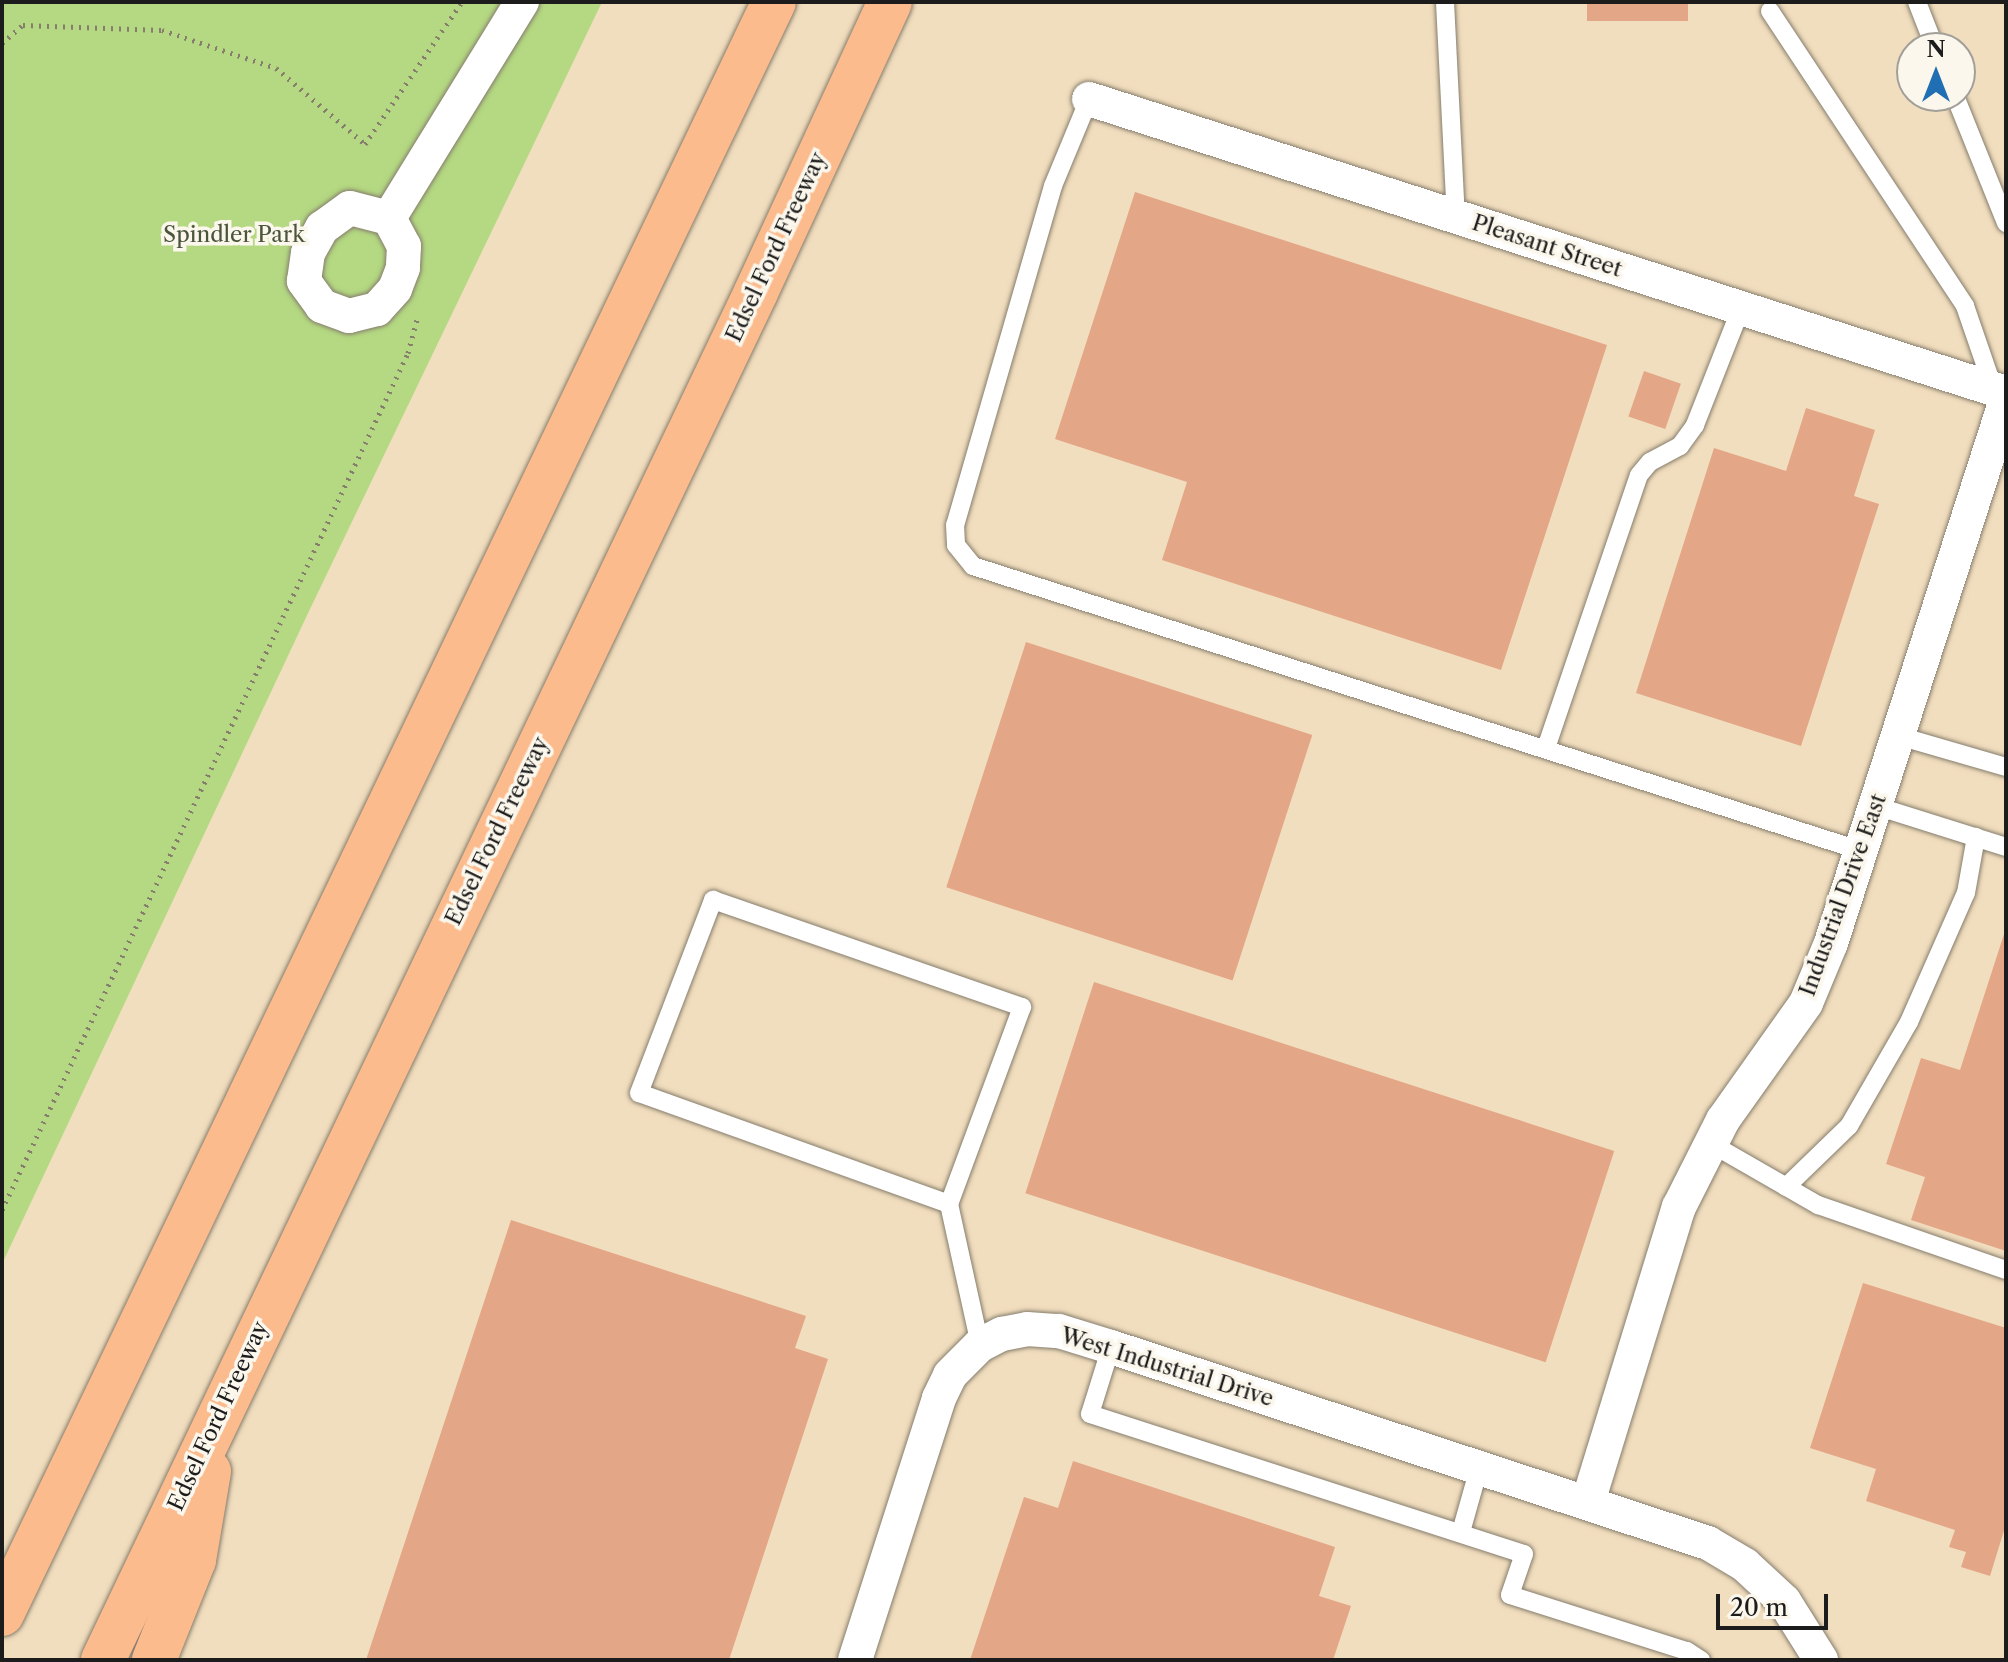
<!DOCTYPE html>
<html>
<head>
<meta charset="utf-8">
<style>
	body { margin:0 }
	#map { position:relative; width:2008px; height:1662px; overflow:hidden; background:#f1debe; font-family:"Libre Caslon Text",serif }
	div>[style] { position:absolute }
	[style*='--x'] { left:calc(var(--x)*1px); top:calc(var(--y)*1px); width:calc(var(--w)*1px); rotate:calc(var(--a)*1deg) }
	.green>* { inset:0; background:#b4d982 }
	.building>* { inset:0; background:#e3a686; transform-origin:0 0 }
	.path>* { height:5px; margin-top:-2.5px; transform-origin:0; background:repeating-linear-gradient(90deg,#867d6d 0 2px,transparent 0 8px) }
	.roads { filter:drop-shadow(0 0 2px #867d6d) drop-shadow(0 0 2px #867d6d) }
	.service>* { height:18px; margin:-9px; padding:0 9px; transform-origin:9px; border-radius:9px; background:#fff }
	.minor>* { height:34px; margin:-17px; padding:0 17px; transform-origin:17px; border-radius:17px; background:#fff }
	.motorway>* { height:44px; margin:-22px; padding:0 22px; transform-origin:22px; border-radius:22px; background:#fbbb8d }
	span { translate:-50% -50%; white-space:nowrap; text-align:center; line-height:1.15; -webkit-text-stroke:7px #fbf7ec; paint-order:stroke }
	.park-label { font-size:22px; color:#4a553b }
	.street-label { font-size:22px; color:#1c1c1c }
	.frame { position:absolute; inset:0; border:4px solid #1c1c1c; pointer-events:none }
	.north { position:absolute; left:1896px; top:32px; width:80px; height:80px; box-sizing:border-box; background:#fbf7ec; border:2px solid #a29f99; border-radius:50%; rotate:0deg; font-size:22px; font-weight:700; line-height:32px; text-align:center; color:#1c1c1c }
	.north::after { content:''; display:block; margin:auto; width:28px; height:36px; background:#1f6fb2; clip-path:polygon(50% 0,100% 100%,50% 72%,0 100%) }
	.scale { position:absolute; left:1716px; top:1594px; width:112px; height:36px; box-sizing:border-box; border:4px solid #1c1c1c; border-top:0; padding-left:10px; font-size:24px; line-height:28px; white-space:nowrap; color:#1c1c1c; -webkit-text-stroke:6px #fbf7ec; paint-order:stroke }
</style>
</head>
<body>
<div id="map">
	<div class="green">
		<div style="clip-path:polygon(2px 2px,602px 2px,310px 609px,2px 1264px)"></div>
	</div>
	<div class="building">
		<div style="left:1587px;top:2px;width:101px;height:19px"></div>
		<div style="clip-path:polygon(1135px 192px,1607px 345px,1501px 670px,1162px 560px,1187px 482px,1055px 439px)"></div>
		<div style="left:1644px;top:371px;width:39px;height:48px;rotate:19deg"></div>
		<div style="clip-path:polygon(1806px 408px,1875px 430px,1854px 496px,1879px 504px,1801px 746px,1636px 693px,1714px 448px,1786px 471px)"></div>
		<div style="left:1026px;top:642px;width:301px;height:258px;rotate:18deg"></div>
		<div style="clip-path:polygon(2005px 931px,2006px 931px,2006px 1251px,1911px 1220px,1925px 1177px,1886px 1164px,1921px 1058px,1960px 1070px)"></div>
		<div style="left:1094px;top:982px;width:547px;height:222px;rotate:18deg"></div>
		<div style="clip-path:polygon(511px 1220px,806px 1316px,795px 1348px,828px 1359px,729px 1660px,366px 1660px)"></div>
		<div style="clip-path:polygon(1863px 1283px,2006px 1328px,2006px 1524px,1990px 1576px,1961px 1567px,1966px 1552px,1949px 1547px,1955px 1530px,1866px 1501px,1876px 1469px,1810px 1448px)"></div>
		<div style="clip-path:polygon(1073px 1461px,1335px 1547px,1319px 1596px,1351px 1606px,1333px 1660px,970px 1660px,1024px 1497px,1058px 1508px)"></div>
	</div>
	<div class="path">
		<div style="--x:2;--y:43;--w:28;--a:-41"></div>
		<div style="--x:23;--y:25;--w:139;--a:2.1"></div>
		<div style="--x:162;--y:30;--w:120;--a:18.4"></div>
		<div style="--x:276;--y:68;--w:117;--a:40.5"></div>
		<div style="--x:365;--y:144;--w:172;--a:-55.7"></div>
		<div style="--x:2;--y:1210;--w:948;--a:-64.65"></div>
		<div style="--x:408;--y:353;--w:35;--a:-75"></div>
	</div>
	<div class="roads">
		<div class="service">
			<div style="--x:1445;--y:2;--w:215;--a:87.1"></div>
			<div style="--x:1917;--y:2;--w:49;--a:68.6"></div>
			<div style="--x:1770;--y:11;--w:354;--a:56.5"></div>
			<div style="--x:1965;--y:306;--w:89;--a:71"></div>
			<div style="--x:1955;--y:96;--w:137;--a:68.1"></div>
			<div style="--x:1089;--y:99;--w:94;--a:112.5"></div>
			<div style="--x:1053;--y:186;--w:353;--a:106.1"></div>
			<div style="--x:955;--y:525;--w:20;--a:87"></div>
			<div style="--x:956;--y:545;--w:27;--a:51"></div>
			<div style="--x:973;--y:566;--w:934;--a:17.78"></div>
			<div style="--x:1899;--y:736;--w:111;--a:16.2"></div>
			<div style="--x:1546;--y:748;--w:288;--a:-71.2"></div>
			<div style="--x:1639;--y:475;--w:17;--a:-50"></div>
			<div style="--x:1650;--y:462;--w:34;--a:-28"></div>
			<div style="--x:1680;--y:446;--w:26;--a:-54"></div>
			<div style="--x:1695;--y:425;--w:126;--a:-68.5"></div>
			<div style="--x:1876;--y:806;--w:136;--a:17.5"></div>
			<div style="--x:1710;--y:1143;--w:125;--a:29.9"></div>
			<div style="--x:1818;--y:1205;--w:199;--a:19.1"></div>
			<div style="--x:1786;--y:1187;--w:88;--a:-44.1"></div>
			<div style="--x:1849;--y:1126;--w:120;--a:-60"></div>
			<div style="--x:1909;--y:1022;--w:141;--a:-66.2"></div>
			<div style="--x:1966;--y:893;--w:57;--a:-79.9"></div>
			<div style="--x:949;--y:1204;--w:329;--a:-160.3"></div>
			<div style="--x:639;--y:1093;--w:207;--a:-69"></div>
			<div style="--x:713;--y:900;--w:327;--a:19.1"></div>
			<div style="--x:1022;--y:1007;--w:210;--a:110.3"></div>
			<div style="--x:949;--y:1204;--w:144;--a:77.6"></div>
			<div style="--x:1111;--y:1347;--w:70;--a:107.4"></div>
			<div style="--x:1090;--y:1414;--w:456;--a:17.9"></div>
			<div style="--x:1524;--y:1554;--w:43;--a:108.9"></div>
			<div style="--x:1510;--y:1595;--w:186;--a:17.6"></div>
			<div style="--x:1687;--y:1651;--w:17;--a:33"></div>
			<div style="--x:1461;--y:1532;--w:66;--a:-74.3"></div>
		</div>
		<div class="minor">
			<div style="--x:1089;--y:99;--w:963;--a:17.78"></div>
			<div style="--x:350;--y:208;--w:40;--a:14.4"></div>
			<div style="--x:389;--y:218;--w:32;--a:62"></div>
			<div style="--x:404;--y:246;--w:22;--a:93"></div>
			<div style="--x:403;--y:268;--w:22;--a:111"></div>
			<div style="--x:395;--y:289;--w:27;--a:132"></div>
			<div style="--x:377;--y:309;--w:29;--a:166"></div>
			<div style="--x:349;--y:316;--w:29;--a:-160"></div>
			<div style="--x:322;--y:306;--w:31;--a:-126"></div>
			<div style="--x:304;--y:281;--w:28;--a:-82"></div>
			<div style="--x:308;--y:253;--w:29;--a:-61"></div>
			<div style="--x:322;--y:228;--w:34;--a:-36"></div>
			<div style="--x:389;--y:218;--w:254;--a:-58.4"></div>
			<div style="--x:1588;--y:1502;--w:309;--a:-72.9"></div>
			<div style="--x:1679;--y:1207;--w:97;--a:-63.2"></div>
			<div style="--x:1723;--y:1120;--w:143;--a:-54.6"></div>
			<div style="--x:1806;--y:1003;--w:65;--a:-67.4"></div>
			<div style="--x:1831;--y:943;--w:571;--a:-72.14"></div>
			<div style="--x:855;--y:1660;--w:275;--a:-72.2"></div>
			<div style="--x:939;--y:1398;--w:25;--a:-64"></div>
			<div style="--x:950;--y:1375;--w:42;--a:-45"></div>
			<div style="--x:980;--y:1345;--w:25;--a:-27"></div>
			<div style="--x:1002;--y:1334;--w:25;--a:-11"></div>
			<div style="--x:1027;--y:1329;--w:32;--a:4"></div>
			<div style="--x:1059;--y:1331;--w:54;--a:17.1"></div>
			<div style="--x:1111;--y:1347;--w:628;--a:18.18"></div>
			<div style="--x:1708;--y:1543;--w:43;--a:30.7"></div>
			<div style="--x:1745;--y:1565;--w:53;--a:42.7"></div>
			<div style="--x:1784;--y:1601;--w:70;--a:57.9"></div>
		</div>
		<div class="motorway">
			<div style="--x:2;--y:1614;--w:1787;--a:-64.41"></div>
			<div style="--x:103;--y:1660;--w:1516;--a:-64.48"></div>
			<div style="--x:756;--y:292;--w:319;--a:-65.2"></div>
			<div style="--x:154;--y:1660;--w:108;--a:-68.2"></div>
			<div style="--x:194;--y:1560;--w:90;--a:-80.4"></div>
		</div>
	</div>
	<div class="park-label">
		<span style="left:234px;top:235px">Spindler Park</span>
	</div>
	<div class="street-label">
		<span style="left:1547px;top:246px;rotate:18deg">Pleasant Street</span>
		<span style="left:776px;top:247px;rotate:-65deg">Edsel Ford Freeway</span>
		<span style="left:497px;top:831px;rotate:-64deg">Edsel Ford Freeway</span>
		<span style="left:1843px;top:895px;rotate:-70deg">Industrial Drive East</span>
		<span style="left:1167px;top:1367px;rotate:17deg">West Industrial Drive</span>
		<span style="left:218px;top:1416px;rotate:-65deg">Edsel Ford Freeway</span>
	</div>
	<div class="frame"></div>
	<div class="north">N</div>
	<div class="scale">20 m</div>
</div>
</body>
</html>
